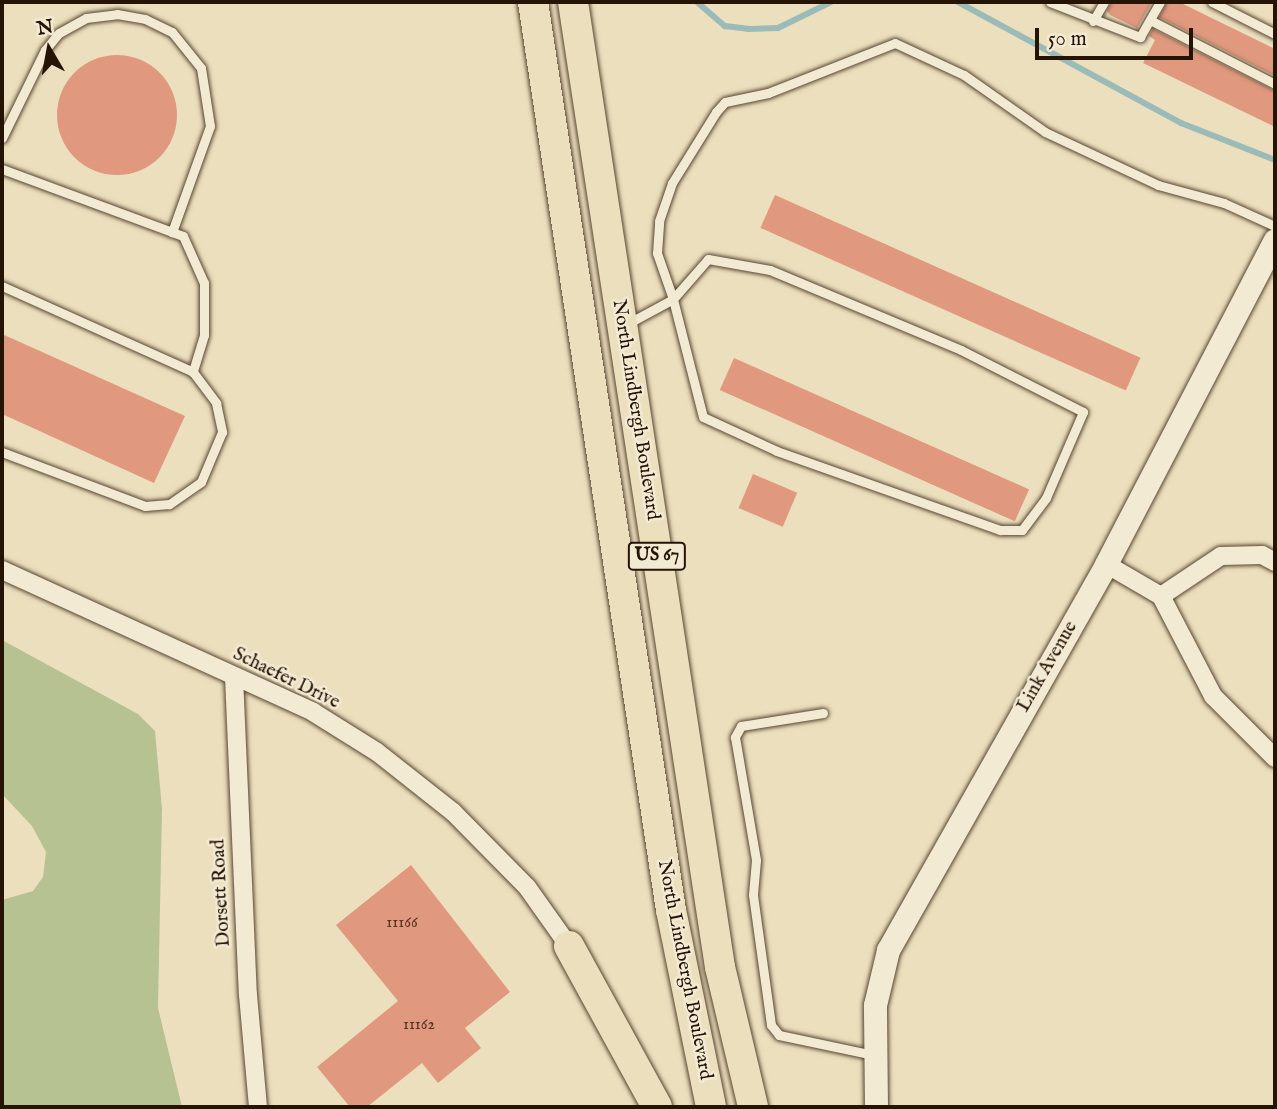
<!DOCTYPE html>
<html>
<head>
<meta charset="utf-8">
<style>
	body { margin:0 }
	#map { position:relative; width:1277px; height:1109px; overflow:hidden; background:#ecdfbd; font-family:"IM FELL English",serif }
	div>[style] { position:absolute }
	[style*='--x'] { left:calc(var(--x)*1px); top:calc(var(--y)*1px); width:calc(var(--w)*1px); rotate:calc(var(--a)*1deg) }
	.green>* { inset:0; background:#b6c292 }
	.stream>* { height:6px; margin:-3px; padding:0 3px; transform-origin:3px; border-radius:3px; background:#9bbbb9 }
	.building>* { inset:0; background:#e0997e; transform-origin:0 0 }
	.round { border-radius:50% }
	.roads { filter:drop-shadow(0 0 2px #574632) drop-shadow(0 0 2px #574632) }
	.service>* { height:9px; margin:-4.5px; padding:0 4.5px; transform-origin:4.5px; border-radius:4.5px; background:#f3ead4 }
	.minor>* { height:18px; margin:-9px; padding:0 9px; transform-origin:9px; border-radius:9px; background:#f3ead4 }
	.tertiary>* { height:23px; margin:-11.5px; padding:0 11.5px; transform-origin:11.5px; border-radius:11.5px; background:#f3ead4 }
	.trunk>* { height:30px; margin:-15px; padding:0 15px; transform-origin:15px; border-radius:15px; background:#ecdfbd }
	span { translate:-50% -50%; white-space:nowrap; text-align:center; line-height:1.15; -webkit-text-stroke:5px #f3ead4; paint-order:stroke }
	.number-label { font-size:16px; color:#543422 }
	.number-label span { -webkit-text-stroke-width:0 }
	.shield-label span { padding:2px 5px; background:#f3ead4; border:2px solid; border-radius:5px; -webkit-text-stroke-width:0 }
	.shield-label { font-size:18px; color:#251304; font-weight:700 }
	.street-label { font-size:19px; color:#251304 }
	.frame { position:absolute; inset:0; border:4px solid #251304; pointer-events:none }
	.north { position:absolute; left:14px; top:14px; width:70px; height:70px; -webkit-text-stroke:5px #f3ead4; paint-order:stroke; rotate:350deg; font-size:19px; font-weight:700; line-height:28px; text-align:center; color:#251304 }
	.north::after { content:''; display:block; margin:auto; width:24px; height:32px; background:#251304; clip-path:polygon(50% 0,100% 100%,50% 72%,0 100%) }
	.scale { position:absolute; left:1035px; top:28px; width:158px; height:32px; box-sizing:border-box; border:4px solid #251304; border-top:0; padding-left:9px; font-size:21px; line-height:24px; white-space:nowrap; color:#251304; -webkit-text-stroke:5px #f3ead4; paint-order:stroke }
</style>
</head>
<body>
<div id="map">
	<div class="green">
		<div style="clip-path:polygon(2px 640px,138px 714px,155px 731px,162px 809px,158px 1008px,182px 1107px,2px 1107px,2px 900px,33px 891px,43px 877px,46px 852px,32px 826px,2px 794px)"></div>
	</div>
	<div class="stream">
		<div style="--x:697;--y:2;--w:37;--a:41"></div>
		<div style="--x:725;--y:26;--w:23;--a:7"></div>
		<div style="--x:748;--y:29;--w:30;--a:-2"></div>
		<div style="--x:778;--y:28;--w:59;--a:-26.1"></div>
		<div style="--x:958;--y:2;--w:254;--a:28.5"></div>
		<div style="--x:1181;--y:123;--w:101;--a:21.5"></div>
	</div>
	<div class="building">
		<div style="clip-path:polygon(1111px 2px,1152px 2px,1137px 28px,1110px 15px,1107px 11px)"></div>
		<div style="clip-path:polygon(1167px 2px,1179px 2px,1275px 49px,1275px 76px,1159px 17px)"></div>
		<div style="clip-path:polygon(1153px 29px,1275px 91px,1275px 127px,1143px 63px,1155px 40px,1149px 36px)"></div>
		<div class="round" style="left:57px;top:55px;width:120px;height:120px"></div>
		<div style="left:775px;top:195px;width:400px;height:36px;rotate:24deg"></div>
		<div style="clip-path:polygon(2px 334px,185px 416px,154px 483px,2px 414px)"></div>
		<div style="left:734px;top:358px;width:323px;height:35px;rotate:24deg"></div>
		<div style="left:753px;top:474px;width:48px;height:37px;rotate:23deg"></div>
		<div style="clip-path:polygon(411px 865px,510px 992px,465px 1028px,481px 1048px,438px 1083px,422px 1063px,367px 1107px,350px 1107px,317px 1067px,398px 1001px,336px 925px)"></div>
	</div>
	<div class="roads">
		<div class="service">
			<div style="--x:1050;--y:2;--w:97;--a:21.3"></div>
			<div style="--x:1140;--y:37;--w:40;--a:-60.3"></div>
			<div style="--x:1212;--y:2;--w:71;--a:26.9"></div>
			<div style="--x:1150;--y:20;--w:140;--a:27.1"></div>
			<div style="--x:1093;--y:21;--w:22;--a:-60"></div>
			<div style="--x:2;--y:138;--w:98;--a:-64"></div>
			<div style="--x:45;--y:50;--w:22;--a:-51"></div>
			<div style="--x:59;--y:33;--w:31;--a:-29"></div>
			<div style="--x:86;--y:18;--w:31;--a:-7"></div>
			<div style="--x:117;--y:14;--w:28;--a:10"></div>
			<div style="--x:145;--y:19;--w:30;--a:26"></div>
			<div style="--x:172;--y:32;--w:46;--a:51.1"></div>
			<div style="--x:201;--y:68;--w:59;--a:81.2"></div>
			<div style="--x:210;--y:126;--w:113;--a:109.7"></div>
			<div style="--x:2;--y:169;--w:193;--a:20.3"></div>
			<div style="--x:183;--y:236;--w:51;--a:65.9"></div>
			<div style="--x:204;--y:283;--w:52;--a:90"></div>
			<div style="--x:204;--y:335;--w:39;--a:107"></div>
			<div style="--x:2;--y:286;--w:209;--a:24.2"></div>
			<div style="--x:193;--y:372;--w:39;--a:53"></div>
			<div style="--x:216;--y:403;--w:30;--a:78"></div>
			<div style="--x:222;--y:432;--w:54;--a:112.8"></div>
			<div style="--x:201;--y:482;--w:39;--a:145"></div>
			<div style="--x:169;--y:504;--w:24;--a:175"></div>
			<div style="--x:145;--y:506;--w:153;--a:-159.3"></div>
			<div style="--x:627;--y:324;--w:52;--a:-28.5"></div>
			<div style="--x:673;--y:299;--w:53;--a:-48.8"></div>
			<div style="--x:708;--y:259;--w:63;--a:10.1"></div>
			<div style="--x:770;--y:270;--w:207;--a:22.7"></div>
			<div style="--x:961;--y:350;--w:137;--a:26.9"></div>
			<div style="--x:1083;--y:412;--w:94;--a:113.3"></div>
			<div style="--x:1046;--y:498;--w:40;--a:127"></div>
			<div style="--x:1022;--y:530;--w:22;--a:180"></div>
			<div style="--x:1000;--y:530;--w:237;--a:-160.5"></div>
			<div style="--x:777;--y:451;--w:81;--a:-155.3"></div>
			<div style="--x:703;--y:417;--w:122;--a:-104.3"></div>
			<div style="--x:673;--y:299;--w:49;--a:-109.2"></div>
			<div style="--x:657;--y:253;--w:32;--a:-86"></div>
			<div style="--x:659;--y:221;--w:40;--a:-71.1"></div>
			<div style="--x:672;--y:183;--w:84;--a:-58.2"></div>
			<div style="--x:716;--y:112;--w:13;--a:-48"></div>
			<div style="--x:725;--y:102;--w:44;--a:-11.8"></div>
			<div style="--x:768;--y:93;--w:136;--a:-21.5"></div>
			<div style="--x:895;--y:43;--w:76;--a:24.9"></div>
			<div style="--x:964;--y:75;--w:99;--a:35.1"></div>
			<div style="--x:1045;--y:132;--w:125;--a:25.1"></div>
			<div style="--x:1158;--y:185;--w:68;--a:15.3"></div>
			<div style="--x:1224;--y:203;--w:56;--a:24.3"></div>
			<div style="--x:823;--y:713;--w:83;--a:171"></div>
			<div style="--x:741;--y:726;--w:13;--a:119"></div>
			<div style="--x:735;--y:737;--w:125;--a:80.3"></div>
			<div style="--x:756;--y:860;--w:35;--a:95"></div>
			<div style="--x:753;--y:895;--w:131;--a:82.1"></div>
			<div style="--x:771;--y:1025;--w:13;--a:51"></div>
			<div style="--x:779;--y:1035;--w:96;--a:12"></div>
		</div>
		<div class="minor">
			<div style="--x:1106;--y:564;--w:64;--a:30.2"></div>
			<div style="--x:1161;--y:596;--w:113;--a:62.5"></div>
			<div style="--x:1213;--y:696;--w:88;--a:45"></div>
			<div style="--x:2;--y:570;--w:342;--a:24.5"></div>
			<div style="--x:313;--y:712;--w:75;--a:32"></div>
			<div style="--x:377;--y:752;--w:97;--a:38.3"></div>
			<div style="--x:453;--y:812;--w:105;--a:45.4"></div>
			<div style="--x:527;--y:887;--w:72;--a:54.6"></div>
			<div style="--x:1161;--y:596;--w:72;--a:-33.7"></div>
			<div style="--x:1221;--y:556;--w:41;--a:-1.4"></div>
			<div style="--x:1262;--y:555;--w:15;--a:28"></div>
			<div style="--x:234;--y:677;--w:318;--a:87.5"></div>
			<div style="--x:248;--y:995;--w:112;--a:84.9"></div>
		</div>
		<div class="tertiary">
			<div style="--x:876;--y:1107;--w:102;--a:-90.6"></div>
			<div style="--x:875;--y:1005;--w:57;--a:-76.7"></div>
			<div style="--x:888;--y:950;--w:443;--a:-60.5"></div>
			<div style="--x:1106;--y:564;--w:365;--a:-62.5"></div>
		</div>
		<div class="trunk">
			<div style="--x:533;--y:2;--w:918;--a:81.36"></div>
			<div style="--x:671;--y:910;--w:201;--a:78.5"></div>
			<div style="--x:573;--y:2;--w:976;--a:81.34"></div>
			<div style="--x:720;--y:967;--w:144;--a:76.7"></div>
			<div style="--x:569;--y:946;--w:183;--a:61.3"></div>
		</div>
	</div>
	<div class="number-label">
		<span style="left:402px;top:923px">11166</span>
		<span style="left:419px;top:1025px">11162</span>
	</div>
	<div class="shield-label">
		<span style="left:657px;top:556px">US 67</span>
	</div>
	<div class="street-label">
		<span style="left:635px;top:410px;rotate:81deg">North Lindbergh Boulevard</span>
		<span style="left:1048px;top:667px;rotate:-60deg">Link Avenue</span>
		<span style="left:286px;top:679px;rotate:26deg">Schaefer Drive</span>
		<span style="left:222px;top:893px;rotate:-93deg">Dorsett Road</span>
		<span style="left:684px;top:970px;rotate:79deg">North Lindbergh Boulevard</span>
	</div>
	<div class="frame"></div>
	<div class="north">N</div>
	<div class="scale">50 m</div>
</div>
</body>
</html>
